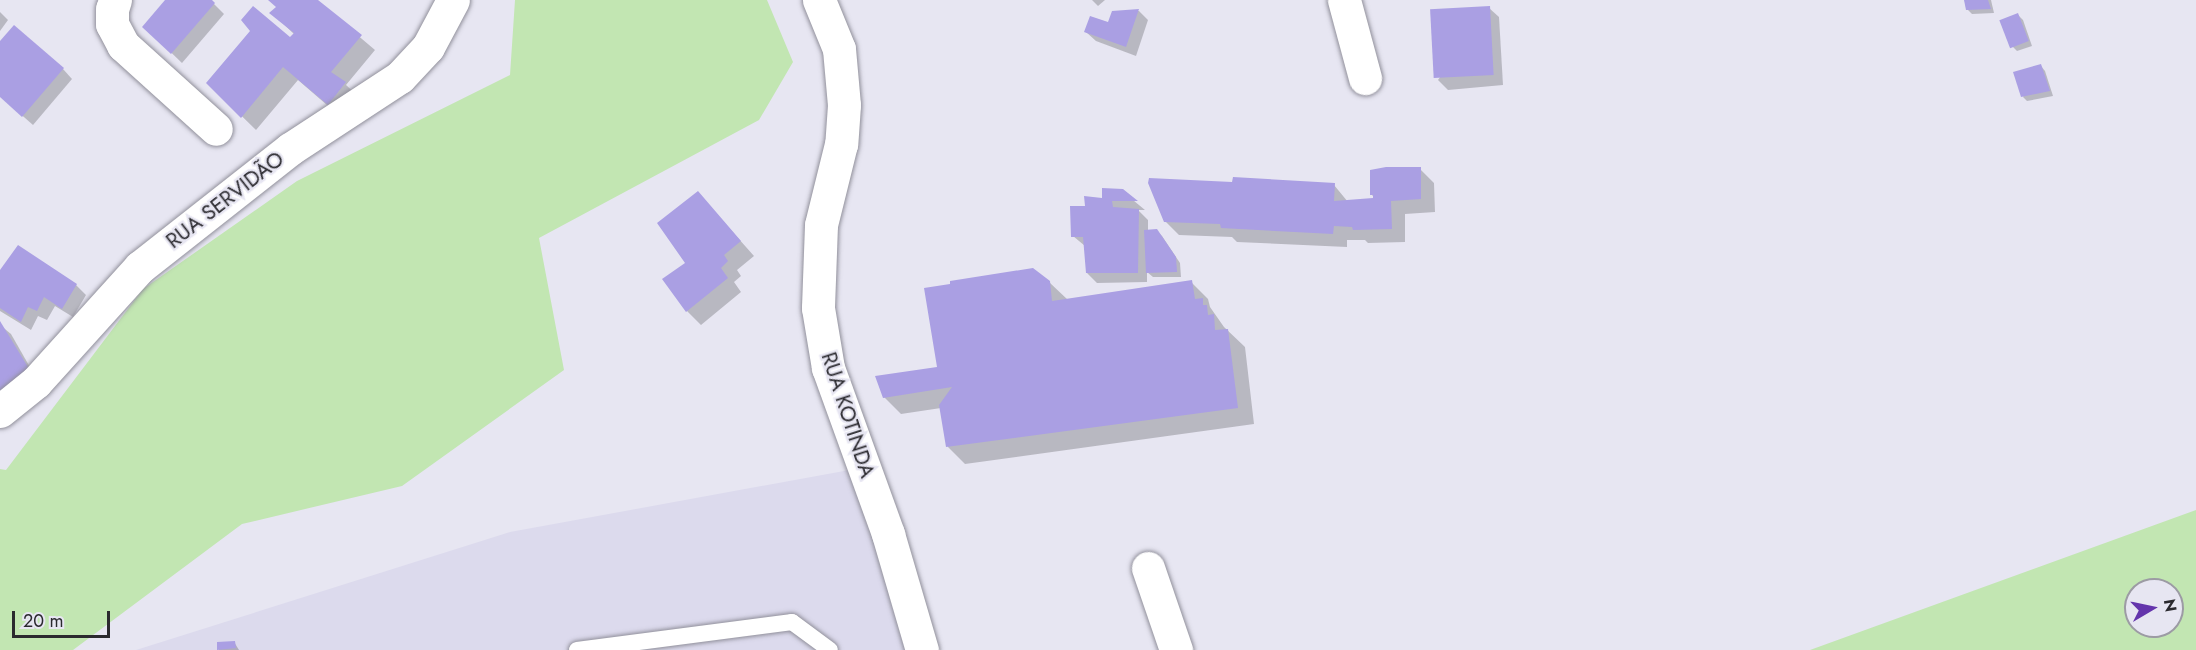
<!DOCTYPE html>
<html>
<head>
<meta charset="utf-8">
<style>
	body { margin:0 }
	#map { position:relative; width:2196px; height:650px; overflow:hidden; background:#e7e6f2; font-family:Jost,sans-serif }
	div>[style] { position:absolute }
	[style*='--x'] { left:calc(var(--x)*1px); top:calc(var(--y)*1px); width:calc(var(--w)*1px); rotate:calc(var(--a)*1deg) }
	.built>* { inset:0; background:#dcdaed }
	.green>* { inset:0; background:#c2e6b2 }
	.shadow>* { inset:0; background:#0003 }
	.building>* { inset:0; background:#aa9fe3; transform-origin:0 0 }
	.roads { filter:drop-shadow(0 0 2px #91909b) drop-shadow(0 0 2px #91909b) }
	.service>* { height:16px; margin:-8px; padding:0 8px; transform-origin:8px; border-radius:8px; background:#fff }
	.minor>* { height:33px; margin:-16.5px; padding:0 16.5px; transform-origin:16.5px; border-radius:16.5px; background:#fff }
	span { translate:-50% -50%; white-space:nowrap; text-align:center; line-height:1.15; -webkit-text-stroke:4.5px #e7e6f2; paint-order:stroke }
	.street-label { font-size:21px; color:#2b2a2f }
	.north { position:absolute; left:2124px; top:578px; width:60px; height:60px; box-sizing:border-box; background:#e7e6f2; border:2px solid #9c9ba4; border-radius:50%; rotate:81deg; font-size:16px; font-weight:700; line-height:24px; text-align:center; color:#2b2a2f }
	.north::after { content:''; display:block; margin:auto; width:21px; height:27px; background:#6435ac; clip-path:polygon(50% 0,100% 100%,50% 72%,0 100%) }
	.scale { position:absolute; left:12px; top:611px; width:98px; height:27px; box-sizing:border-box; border:3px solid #2b2a2f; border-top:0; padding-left:8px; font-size:18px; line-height:21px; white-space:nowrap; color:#2b2a2f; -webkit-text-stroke:4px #e7e6f2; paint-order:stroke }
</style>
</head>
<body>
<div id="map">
	<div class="built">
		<div style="clip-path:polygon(855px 469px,910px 650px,136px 650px,510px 532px)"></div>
	</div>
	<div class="green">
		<div style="clip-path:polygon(515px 0,767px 0,793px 62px,759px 120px,539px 238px,564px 370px,402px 486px,242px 524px,73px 650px,0 650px,0 469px,6px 470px,143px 289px,297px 181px,510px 75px)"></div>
		<div style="clip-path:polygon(evenodd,2196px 510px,2196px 650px,1810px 650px,2196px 510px,2136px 590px,2172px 590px,2172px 626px,2136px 626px,2136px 590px)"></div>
	</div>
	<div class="shadow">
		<div style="clip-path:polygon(167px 0,210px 0,224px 14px,182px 63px,154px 36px)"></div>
		<div style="clip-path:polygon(270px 0,316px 0,375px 50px,346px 85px,359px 97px,342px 118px,298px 80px,256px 130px,208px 83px,295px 35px,272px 13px,278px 8px)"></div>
		<div style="clip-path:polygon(1092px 0,1105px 0,1098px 6px)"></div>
		<div style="clip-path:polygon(1966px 0,1991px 0,1994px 13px,1972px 14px,1967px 9px)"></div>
		<div style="clip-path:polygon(1489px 8px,1499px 17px,1503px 85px,1448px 90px,1438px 80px)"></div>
		<div style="clip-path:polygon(1139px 11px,1148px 20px,1136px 56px,1096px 41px,1086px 32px,1109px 23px,1113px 12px)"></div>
		<div style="clip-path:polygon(0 12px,8px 20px,0 31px)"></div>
		<div style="clip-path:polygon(2018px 15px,2023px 20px,2032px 46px,2017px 51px,2012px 46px)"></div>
		<div style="clip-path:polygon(0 43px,63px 69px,72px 79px,33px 125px,0 96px)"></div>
		<div style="clip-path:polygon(2041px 66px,2045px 71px,2053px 96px,2027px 101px,2023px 97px)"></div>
		<div style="clip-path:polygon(1420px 169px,1434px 183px,1435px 212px,1405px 214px,1405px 242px,1368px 243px,1365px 240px,1347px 240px,1347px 247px,1237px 242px,1232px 237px,1179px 235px,1165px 221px,1334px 185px,1348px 202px,1376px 199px,1371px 194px)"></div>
		<div style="clip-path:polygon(1122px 191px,1145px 210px,1138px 210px,1148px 220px,1148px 231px,1157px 231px,1162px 236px,1180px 263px,1181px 277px,1153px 277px,1147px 272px,1147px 282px,1097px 283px,1087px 273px,1085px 246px,1073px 236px,1086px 207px)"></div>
		<div style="clip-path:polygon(698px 193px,754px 256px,737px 270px,741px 276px,734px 282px,741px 292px,701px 325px,687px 311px,687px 263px)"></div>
		<div style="clip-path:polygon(0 270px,76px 285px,86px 295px,73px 317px,55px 306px,47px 320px,38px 316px,31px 330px,0 311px)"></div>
		<div style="clip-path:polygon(1049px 282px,1068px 300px,1191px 282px,1208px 299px,1210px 307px,1224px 327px,1245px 347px,1254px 424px,965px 464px,948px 447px,941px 408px,901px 414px,884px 397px,939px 369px)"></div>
		<div style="clip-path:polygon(0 325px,11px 334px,39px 383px,6px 403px)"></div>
		<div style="clip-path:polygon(234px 642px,239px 650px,219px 650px,218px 643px)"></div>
	</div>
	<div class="building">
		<div style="clip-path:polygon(165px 0,212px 0,215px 3px,171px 54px,142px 27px)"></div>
		<div style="clip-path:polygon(268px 0,318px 0,362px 35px,331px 72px,346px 82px,328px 105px,283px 67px,241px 118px,206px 83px,250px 31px,241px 20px,253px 6px,290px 37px,294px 33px,269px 13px,276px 7px)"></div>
		<div style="clip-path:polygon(1964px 0,1988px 0,1991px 9px,1966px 10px)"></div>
		<div style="left:1490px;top:6px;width:69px;height:60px;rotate:87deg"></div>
		<div style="clip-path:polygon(1139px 9px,1126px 47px,1084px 32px,1090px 16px,1108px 22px,1112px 11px)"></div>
		<div style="left:2018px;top:13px;width:30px;height:20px;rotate:69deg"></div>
		<div style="clip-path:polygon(14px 25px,64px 68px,22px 117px,0 97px,0 41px)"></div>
		<div style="clip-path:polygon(2041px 64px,2050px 91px,2021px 97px,2013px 72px)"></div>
		<div style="clip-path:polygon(1386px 167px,1421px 167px,1421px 199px,1391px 201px,1392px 229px,1353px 230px,1352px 227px,1334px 226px,1333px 234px,1221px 228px,1220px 224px,1164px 222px,1148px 183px,1149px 178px,1232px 182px,1233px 177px,1335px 183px,1334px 201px,1373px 198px,1373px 195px,1370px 195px,1370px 170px)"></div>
		<div style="clip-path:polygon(1102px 188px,1123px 189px,1138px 201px,1112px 201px,1113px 207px,1139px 209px,1138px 273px,1086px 273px,1083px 237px,1071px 237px,1070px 206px,1085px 206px,1084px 196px,1102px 198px)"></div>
		<div style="clip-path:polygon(698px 191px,741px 241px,724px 255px,728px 261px,721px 268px,728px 278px,686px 312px,662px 279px,685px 263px,657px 223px)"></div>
		<div style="clip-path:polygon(1157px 229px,1176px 257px,1177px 272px,1146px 273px,1144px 230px)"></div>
		<div style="clip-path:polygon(18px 245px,77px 284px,62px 309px,44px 297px,37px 311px,28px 307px,21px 322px,0 308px,0 270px)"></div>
		<div style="clip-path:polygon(1033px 268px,1050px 281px,1052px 301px,1192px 280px,1195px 299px,1203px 298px,1203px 305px,1207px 305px,1208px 315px,1214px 314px,1215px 330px,1228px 329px,1238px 408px,946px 447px,939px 405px,952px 387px,883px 398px,875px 376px,937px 367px,924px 288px,950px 284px,950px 281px)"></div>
		<div style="clip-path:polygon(0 321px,31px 372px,0 391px)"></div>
		<div style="clip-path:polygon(235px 641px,236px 648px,217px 650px,217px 642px)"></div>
	</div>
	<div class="roads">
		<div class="service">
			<div style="--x:577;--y:650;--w:217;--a:-7.4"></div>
			<div style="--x:792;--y:622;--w:47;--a:36.4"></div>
		</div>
		<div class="minor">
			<div style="--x:115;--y:0;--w:9;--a:108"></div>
			<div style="--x:112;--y:9;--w:15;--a:90"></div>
			<div style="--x:112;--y:24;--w:24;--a:62"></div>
			<div style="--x:123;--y:45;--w:125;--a:42.1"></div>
			<div style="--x:819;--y:0;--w:53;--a:67.8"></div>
			<div style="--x:839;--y:49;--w:56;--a:84.9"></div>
			<div style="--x:844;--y:105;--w:39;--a:94"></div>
			<div style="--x:841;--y:144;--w:83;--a:103.9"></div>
			<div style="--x:821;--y:225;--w:83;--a:92.1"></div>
			<div style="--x:818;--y:308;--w:61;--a:80.5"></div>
			<div style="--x:828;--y:368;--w:177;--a:70.1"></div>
			<div style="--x:888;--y:534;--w:121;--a:73.7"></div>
			<div style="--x:1344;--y:0;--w:81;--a:74.9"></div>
			<div style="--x:0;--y:411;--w:46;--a:-38.9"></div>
			<div style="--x:36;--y:382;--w:155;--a:-47.9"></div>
			<div style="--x:140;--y:267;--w:191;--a:-38.2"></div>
			<div style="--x:290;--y:149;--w:131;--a:-33.2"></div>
			<div style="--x:400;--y:77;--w:41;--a:-47"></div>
			<div style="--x:428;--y:47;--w:53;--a:-62"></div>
			<div style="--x:1148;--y:568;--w:87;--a:71.1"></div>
		</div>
	</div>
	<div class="street-label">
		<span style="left:225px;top:200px;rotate:-38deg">RUA SERVIDÃO</span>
		<span style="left:848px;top:415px;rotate:72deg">RUA KOTINDA</span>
	</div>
	<div class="north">N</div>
	<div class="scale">20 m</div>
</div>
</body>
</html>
